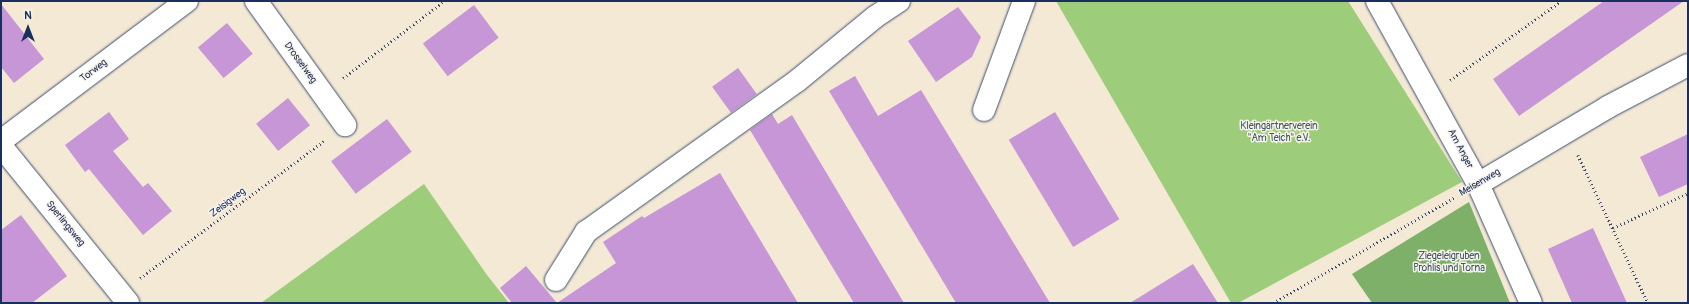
<!DOCTYPE html>
<html>
<head>
<meta charset="utf-8">
<style>
	body { margin:0 }
	#map { position:relative; width:1689px; height:304px; overflow:hidden; background:#f3e9d4; font-family:Pangolin,sans-serif }
	div>[style] { position:absolute }
	[style*='--x'] { left:calc(var(--x)*1px); top:calc(var(--y)*1px); width:calc(var(--w)*1px); rotate:calc(var(--a)*1deg) }
	.green>* { inset:0; background:#9dcc7a }
	.forest>* { inset:0; background:#7eb06a }
	.building>* { inset:0; background:#c796d7; transform-origin:0 0 }
	.path>* { height:2.5px; margin-top:-1.25px; transform-origin:0; background:repeating-linear-gradient(90deg,#3b4b70 0 1px,transparent 0 4px) }
	.roads { filter:drop-shadow(0 0 1px #3b4b70) drop-shadow(0 0 1px #3b4b70) }
	.minor>* { height:22px; margin:-11px; padding:0 11px; transform-origin:11px; border-radius:11px; background:#fff }
	span { translate:-50% -50%; white-space:nowrap; text-align:center; line-height:1.15; -webkit-text-stroke:3px #f7f3e8; paint-order:stroke }
	.street-label { font-size:10px; color:#1b2f5e }
	.park-label { font-size:10px; color:#3c5665 }
	.frame { position:absolute; inset:0; border:2px solid #1b2f5e; pointer-events:none }
	.north { position:absolute; left:8px; top:8px; width:40px; height:40px; -webkit-text-stroke:3px #f7f3e8; paint-order:stroke; rotate:0deg; font-size:11px; font-weight:700; line-height:16px; text-align:center; color:#1b2f5e }
	.north::after { content:''; display:block; margin:auto; width:14px; height:18px; background:#1b2f5e; clip-path:polygon(50% 0,100% 100%,50% 72%,0 100%) }
</style>
</head>
<body>
<div id="map">
	<div class="green">
		<div style="clip-path:polygon(1056px 1px,1348px 1px,1462px 182px,1238px 303px,1231px 303px)"></div>
		<div style="clip-path:polygon(424px 184px,487px 275px,509px 303px,261px 303px)"></div>
	</div>
	<div class="forest">
		<div style="clip-path:polygon(1469px 202px,1510px 303px,1372px 303px,1352px 274px)"></div>
	</div>
	<div class="building">
		<div style="clip-path:polygon(1604px 1px,1684px 1px,1519px 116px,1493px 79px)"></div>
		<div style="clip-path:polygon(1px 4px,44px 59px,14px 83px,1px 67px)"></div>
		<div style="left:474px;top:5px;width:41px;height:64px;rotate:53deg"></div>
		<div style="clip-path:polygon(958px 7px,981px 37px,972px 57px,936px 82px,908px 41px)"></div>
		<div style="left:227px;top:23px;width:40px;height:38px;rotate:50deg"></div>
		<div style="left:738px;top:68px;width:32px;height:32px;rotate:54deg"></div>
		<div style="clip-path:polygon(855px 76px,878px 116px,921px 90px,1050px 303px,956px 303px,829px 91px)"></div>
		<div style="left:288px;top:98px;width:35px;height:41px;rotate:51deg"></div>
		<div style="clip-path:polygon(109px 112px,129px 139px,113px 151px,143px 187px,148px 183px,172px 211px,143px 235px,89px 169px,85px 172px,65px 145px)"></div>
		<div style="left:1055px;top:112px;width:125px;height:54px;rotate:59deg"></div>
		<div style="clip-path:polygon(772px 114px,778px 124px,792px 115px,904px 303px,854px 303px,750px 130px)"></div>
		<div style="left:387px;top:119px;width:41px;height:70px;rotate:53deg"></div>
		<div style="clip-path:polygon(1688px 134px,1688px 184px,1659px 197px,1640px 157px)"></div>
		<div style="clip-path:polygon(720px 173px,798px 303px,512px 303px,500px 288px,526px 266px,557px 303px,616px 263px,603px 242px,642px 216px,644px 218px)"></div>
		<div style="clip-path:polygon(21px 215px,67px 276px,32px 303px,1px 303px,1px 230px)"></div>
		<div style="clip-path:polygon(1593px 228px,1627px 303px,1572px 303px,1548px 249px)"></div>
		<div style="clip-path:polygon(1193px 264px,1218px 303px,1130px 303px)"></div>
	</div>
	<div class="path">
		<div style="--x:343;--y:78;--w:127;--a:-37.3"></div>
		<div style="--x:1450;--y:80;--w:136;--a:-35.4"></div>
		<div style="--x:1578;--y:155;--w:164;--a:64.7"></div>
		<div style="--x:1613;--y:228;--w:83;--a:-25"></div>
		<div style="--x:140;--y:278;--w:229;--a:-36.7"></div>
		<div style="--x:1273;--y:303;--w:211;--a:-30.2"></div>
	</div>
	<div class="roads">
		<div class="minor">
			<div style="--x:256;--y:1;--w:153;--a:54.3"></div>
			<div style="--x:1377;--y:1;--w:209;--a:61.1"></div>
			<div style="--x:1478;--y:184;--w:130;--a:66"></div>
			<div style="--x:984;--y:110;--w:116;--a:-69.8"></div>
			<div style="--x:1;--y:141;--w:233;--a:-37"></div>
			<div style="--x:1;--y:146;--w:202;--a:51"></div>
			<div style="--x:1478;--y:184;--w:151;--a:-30.6"></div>
			<div style="--x:1608;--y:107;--w:90;--a:-27.7"></div>
			<div style="--x:556;--y:280;--w:57;--a:-58"></div>
			<div style="--x:586;--y:232;--w:259;--a:-35.6"></div>
			<div style="--x:797;--y:81;--w:101;--a:-39.4"></div>
			<div style="--x:875;--y:17;--w:29;--a:-34"></div>
		</div>
	</div>
	<div class="street-label">
		<span style="left:300px;top:63px;rotate:54deg">Drosselweg</span>
		<span style="left:94px;top:71px;rotate:-37deg">Torweg</span>
		<span style="left:1460px;top:149px;rotate:62deg">Am Anger</span>
		<span style="left:1480px;top:183px;rotate:-30deg">Meisenweg</span>
		<span style="left:228px;top:203px;rotate:-37deg">Zeisigweg</span>
		<span style="left:65px;top:224px;rotate:51deg">Sperlingsweg</span>
	</div>
	<div class="park-label">
		<span style="left:1279px;top:132px">Kleingärtnerverein<br>"Am Teich" e.V.</span>
		<span style="left:1449px;top:262px">Ziegeleigruben<br>Prohlis und Torna</span>
	</div>
	<div class="frame"></div>
	<div class="north">N</div>
</div>
</body>
</html>
